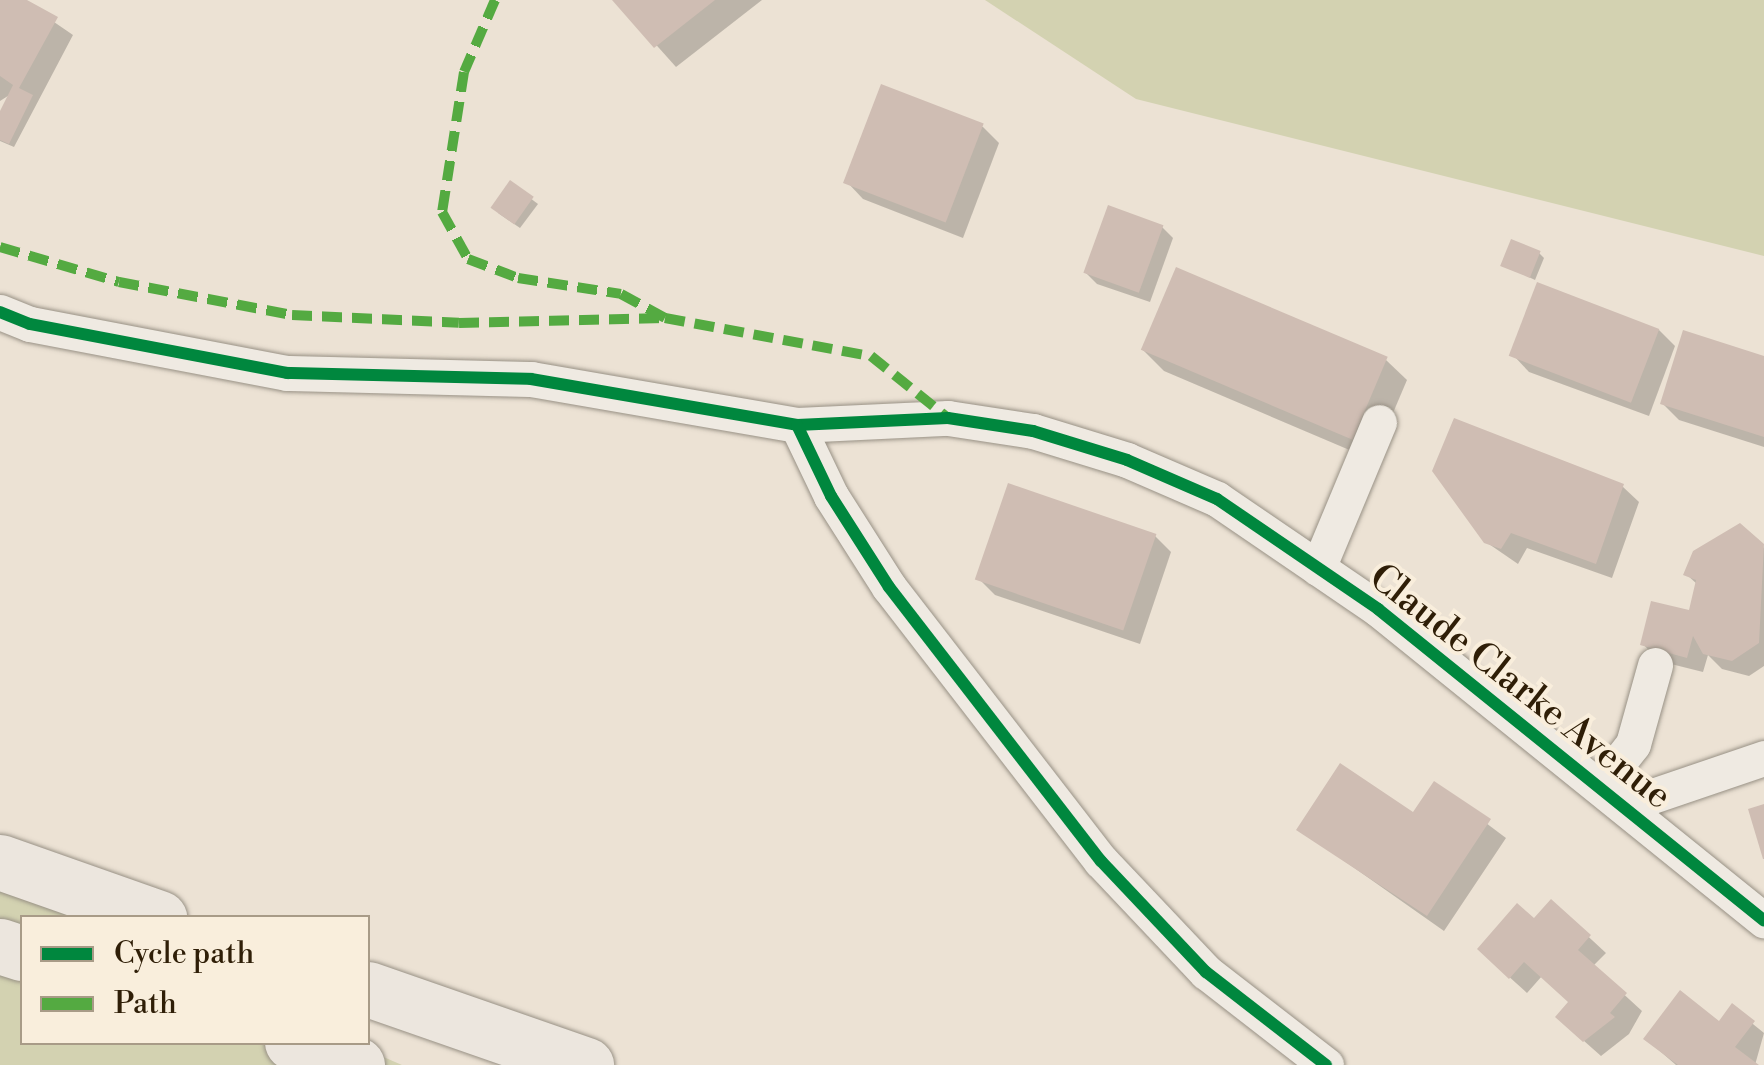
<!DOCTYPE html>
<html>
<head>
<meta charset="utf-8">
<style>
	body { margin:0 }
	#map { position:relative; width:1764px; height:1065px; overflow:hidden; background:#ece2d4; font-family:"Libre Bodoni",serif }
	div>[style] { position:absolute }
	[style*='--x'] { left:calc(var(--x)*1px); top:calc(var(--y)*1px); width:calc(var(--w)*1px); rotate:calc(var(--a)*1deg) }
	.green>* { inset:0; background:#d3d2b1 }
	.shadow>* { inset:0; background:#0003 }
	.building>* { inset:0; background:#cfbdb3; transform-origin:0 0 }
	.roads { filter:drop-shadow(0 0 2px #989185) drop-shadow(0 0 2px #989185) }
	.minor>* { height:35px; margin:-17.5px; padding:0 17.5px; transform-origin:17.5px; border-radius:17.5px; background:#efeae2 }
	.trunk>* { height:55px; margin:-27.5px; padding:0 27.5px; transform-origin:27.5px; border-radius:27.5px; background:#ece6de }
	.quiet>* { height:10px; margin-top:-5px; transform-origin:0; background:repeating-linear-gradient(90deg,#54aa41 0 20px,transparent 0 30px) }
	.cycleway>* { height:12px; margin:-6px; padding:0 6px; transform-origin:6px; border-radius:6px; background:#00873e }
	span { translate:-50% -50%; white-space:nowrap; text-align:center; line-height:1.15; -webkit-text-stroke:8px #f9eedc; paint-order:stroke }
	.street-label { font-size:38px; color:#2f1e07 }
	.legend { position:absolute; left:20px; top:915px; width:350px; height:130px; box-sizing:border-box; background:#f9eedc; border:2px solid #a89b87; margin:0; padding:12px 18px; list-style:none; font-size:30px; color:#2f1e07 }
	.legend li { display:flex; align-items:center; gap:20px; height:50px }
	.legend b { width:50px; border:2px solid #a89b87 }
</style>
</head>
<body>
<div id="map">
	<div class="green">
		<div style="clip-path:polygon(985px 0,1764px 0,1764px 256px,1136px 99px)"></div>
		<div style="clip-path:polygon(0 885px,73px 917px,22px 918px,22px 1042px,351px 1043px,402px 1065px,0 1065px)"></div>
	</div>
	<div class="shadow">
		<div style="clip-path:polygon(0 0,22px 0,73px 35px,14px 147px,0 141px,0 117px,11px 94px,0 101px)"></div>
		<div style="clip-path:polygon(616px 0,762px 0,676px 67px)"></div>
		<div style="clip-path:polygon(883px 87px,983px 127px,999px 143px,963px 238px,863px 199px,847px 182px)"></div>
		<div style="clip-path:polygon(510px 183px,538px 204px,520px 228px,498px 213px)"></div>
		<div style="clip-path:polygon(1162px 227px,1173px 238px,1150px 302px,1097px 284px,1086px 273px)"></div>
		<div style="clip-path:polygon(1539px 253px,1544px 258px,1535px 280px,1503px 265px)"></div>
		<div style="clip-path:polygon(1659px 330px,1675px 346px,1649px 416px,1529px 372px,1513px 355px)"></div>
		<div style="clip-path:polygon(1143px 350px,1386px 360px,1407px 380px,1373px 460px,1164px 371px)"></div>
		<div style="clip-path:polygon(1764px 359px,1764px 447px,1679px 420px,1663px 404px)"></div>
		<div style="clip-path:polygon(1622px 486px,1639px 502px,1612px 578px,1527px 548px,1518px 564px,1486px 542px)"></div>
		<div style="clip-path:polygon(1739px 526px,1764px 548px,1764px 666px,1749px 676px,1722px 669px,1708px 655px,1703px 672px,1659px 661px,1643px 644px,1690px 613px,1698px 585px,1686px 574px,1695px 553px)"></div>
		<div style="clip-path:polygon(1155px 536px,1171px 552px,1140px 644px,995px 595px,978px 578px)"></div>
		<div style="clip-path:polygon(1434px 784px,1506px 838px,1444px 931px,1299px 829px,1414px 815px)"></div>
		<div style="clip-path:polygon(1551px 902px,1606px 953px,1593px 966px,1642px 1011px,1629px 1034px,1601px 1056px,1575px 1033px,1571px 1002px,1542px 976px,1527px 993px,1496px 965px)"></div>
		<div style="clip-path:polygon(1732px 1007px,1764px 1033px,1755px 1065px,1676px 1065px,1646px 1039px,1720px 1024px)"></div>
	</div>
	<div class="building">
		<div style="clip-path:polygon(0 0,27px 0,58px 17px,19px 88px,33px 95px,9px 144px,0 140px,0 111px,13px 85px,0 76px)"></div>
		<div style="clip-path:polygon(612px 0,715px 0,654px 48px)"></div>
		<div style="left:881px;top:84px;width:110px;height:106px;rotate:21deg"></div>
		<div style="left:510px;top:180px;width:29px;height:34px;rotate:35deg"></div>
		<div style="left:1108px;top:205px;width:59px;height:72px;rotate:20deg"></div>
		<div style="left:1511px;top:239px;width:32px;height:29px;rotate:22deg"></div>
		<div style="left:1176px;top:267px;width:230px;height:90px;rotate:23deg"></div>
		<div style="left:1537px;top:282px;width:131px;height:79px;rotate:21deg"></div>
		<div style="clip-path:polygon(1683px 330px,1764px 356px,1764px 437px,1660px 404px)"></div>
		<div style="clip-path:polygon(1454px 418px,1624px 484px,1596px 564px,1511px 533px,1501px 549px,1484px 543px,1432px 471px)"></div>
		<div style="left:1008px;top:483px;width:157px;height:102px;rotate:19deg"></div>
		<div style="clip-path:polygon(1740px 523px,1764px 544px,1759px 643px,1732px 661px,1703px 654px,1693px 636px,1687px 658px,1640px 645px,1651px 601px,1689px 610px,1696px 580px,1683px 575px,1693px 551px)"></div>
		<div style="clip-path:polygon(1340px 763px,1413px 812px,1434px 781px,1491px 819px,1427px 916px,1296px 830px)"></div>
		<div style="clip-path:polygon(1764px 804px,1764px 859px,1763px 859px,1748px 809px)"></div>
		<div style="clip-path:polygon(1551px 899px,1591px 935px,1578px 950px,1627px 993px,1610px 1013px,1615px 1017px,1583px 1042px,1555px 1017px,1568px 1002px,1524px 962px,1509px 979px,1477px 949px,1517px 903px,1534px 918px)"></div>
		<div style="clip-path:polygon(1680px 990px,1719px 1021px,1732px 1003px,1755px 1021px,1735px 1047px,1759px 1065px,1678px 1065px,1643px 1039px)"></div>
	</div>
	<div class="roads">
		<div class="minor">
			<div style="--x:0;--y:312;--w:32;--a:22"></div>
			<div style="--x:30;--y:324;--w:262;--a:10.8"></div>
			<div style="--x:287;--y:373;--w:244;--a:1.4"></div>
			<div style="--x:531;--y:379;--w:270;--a:9.8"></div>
			<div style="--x:797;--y:425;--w:151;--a:-2.7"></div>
			<div style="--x:948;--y:418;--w:86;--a:8.7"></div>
			<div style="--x:1033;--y:431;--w:98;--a:17.1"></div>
			<div style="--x:1127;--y:460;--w:98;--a:23.4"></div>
			<div style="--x:1217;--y:499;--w:195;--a:34.3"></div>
			<div style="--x:1378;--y:609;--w:496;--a:38.9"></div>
			<div style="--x:797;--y:425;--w:79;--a:64.4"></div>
			<div style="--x:831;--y:496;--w:108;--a:57.5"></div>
			<div style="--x:889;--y:587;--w:346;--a:52.3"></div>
			<div style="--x:1101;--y:861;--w:153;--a:46.6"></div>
			<div style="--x:1206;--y:972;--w:152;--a:37.8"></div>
			<div style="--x:1318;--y:568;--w:158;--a:-67.3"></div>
			<div style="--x:1600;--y:786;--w:53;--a:-51.8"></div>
			<div style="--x:1633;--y:744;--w:82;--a:-74.4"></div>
			<div style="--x:1623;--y:806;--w:149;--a:-18.8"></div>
		</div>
		<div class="trunk">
			<div style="--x:0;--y:862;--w:169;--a:19.4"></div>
			<div style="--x:0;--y:946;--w:23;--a:18"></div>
			<div style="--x:368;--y:989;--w:231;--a:19.2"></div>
			<div style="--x:292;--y:1042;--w:69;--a:19.5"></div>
		</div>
	</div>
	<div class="quiet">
		<div style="--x:495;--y:0;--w:78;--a:113.3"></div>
		<div style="--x:464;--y:72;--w:142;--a:98.9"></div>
		<div style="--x:442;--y:212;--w:54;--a:61"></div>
		<div style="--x:468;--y:259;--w:53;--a:20.8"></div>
		<div style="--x:518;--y:278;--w:104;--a:8.8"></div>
		<div style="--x:621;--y:294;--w:50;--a:28.6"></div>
		<div style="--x:0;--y:247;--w:124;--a:16.4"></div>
		<div style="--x:119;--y:282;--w:176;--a:10.8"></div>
		<div style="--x:292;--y:315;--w:167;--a:2.7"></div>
		<div style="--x:459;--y:323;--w:206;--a:-1.4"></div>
		<div style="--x:665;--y:318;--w:209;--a:10.5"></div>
		<div style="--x:871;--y:356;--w:99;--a:38.8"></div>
	</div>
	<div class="cycleway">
		<div style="--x:0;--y:312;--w:32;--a:22"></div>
		<div style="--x:30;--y:324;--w:262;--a:10.8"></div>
		<div style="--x:287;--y:373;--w:244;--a:1.4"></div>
		<div style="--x:531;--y:379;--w:270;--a:9.8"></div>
		<div style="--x:797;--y:425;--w:151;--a:-2.7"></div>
		<div style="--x:948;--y:418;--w:86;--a:8.7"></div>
		<div style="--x:1033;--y:431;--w:98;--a:17.1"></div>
		<div style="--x:1127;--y:460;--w:98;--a:23.4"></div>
		<div style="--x:1217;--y:499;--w:195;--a:34.3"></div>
		<div style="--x:1378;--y:609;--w:496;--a:38.9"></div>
		<div style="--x:797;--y:425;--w:79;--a:64.4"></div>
		<div style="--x:831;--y:496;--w:108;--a:57.5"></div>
		<div style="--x:889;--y:587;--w:346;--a:52.3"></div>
		<div style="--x:1101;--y:861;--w:153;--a:46.6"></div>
		<div style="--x:1206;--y:972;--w:152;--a:37.8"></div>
	</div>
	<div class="street-label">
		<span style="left:1520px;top:687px;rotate:38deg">Claude Clarke Avenue</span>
	</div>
	<ul class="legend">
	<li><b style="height:12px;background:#00873e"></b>Cycle path</li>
	<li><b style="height:12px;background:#54aa41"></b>Path</li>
	</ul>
</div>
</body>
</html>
